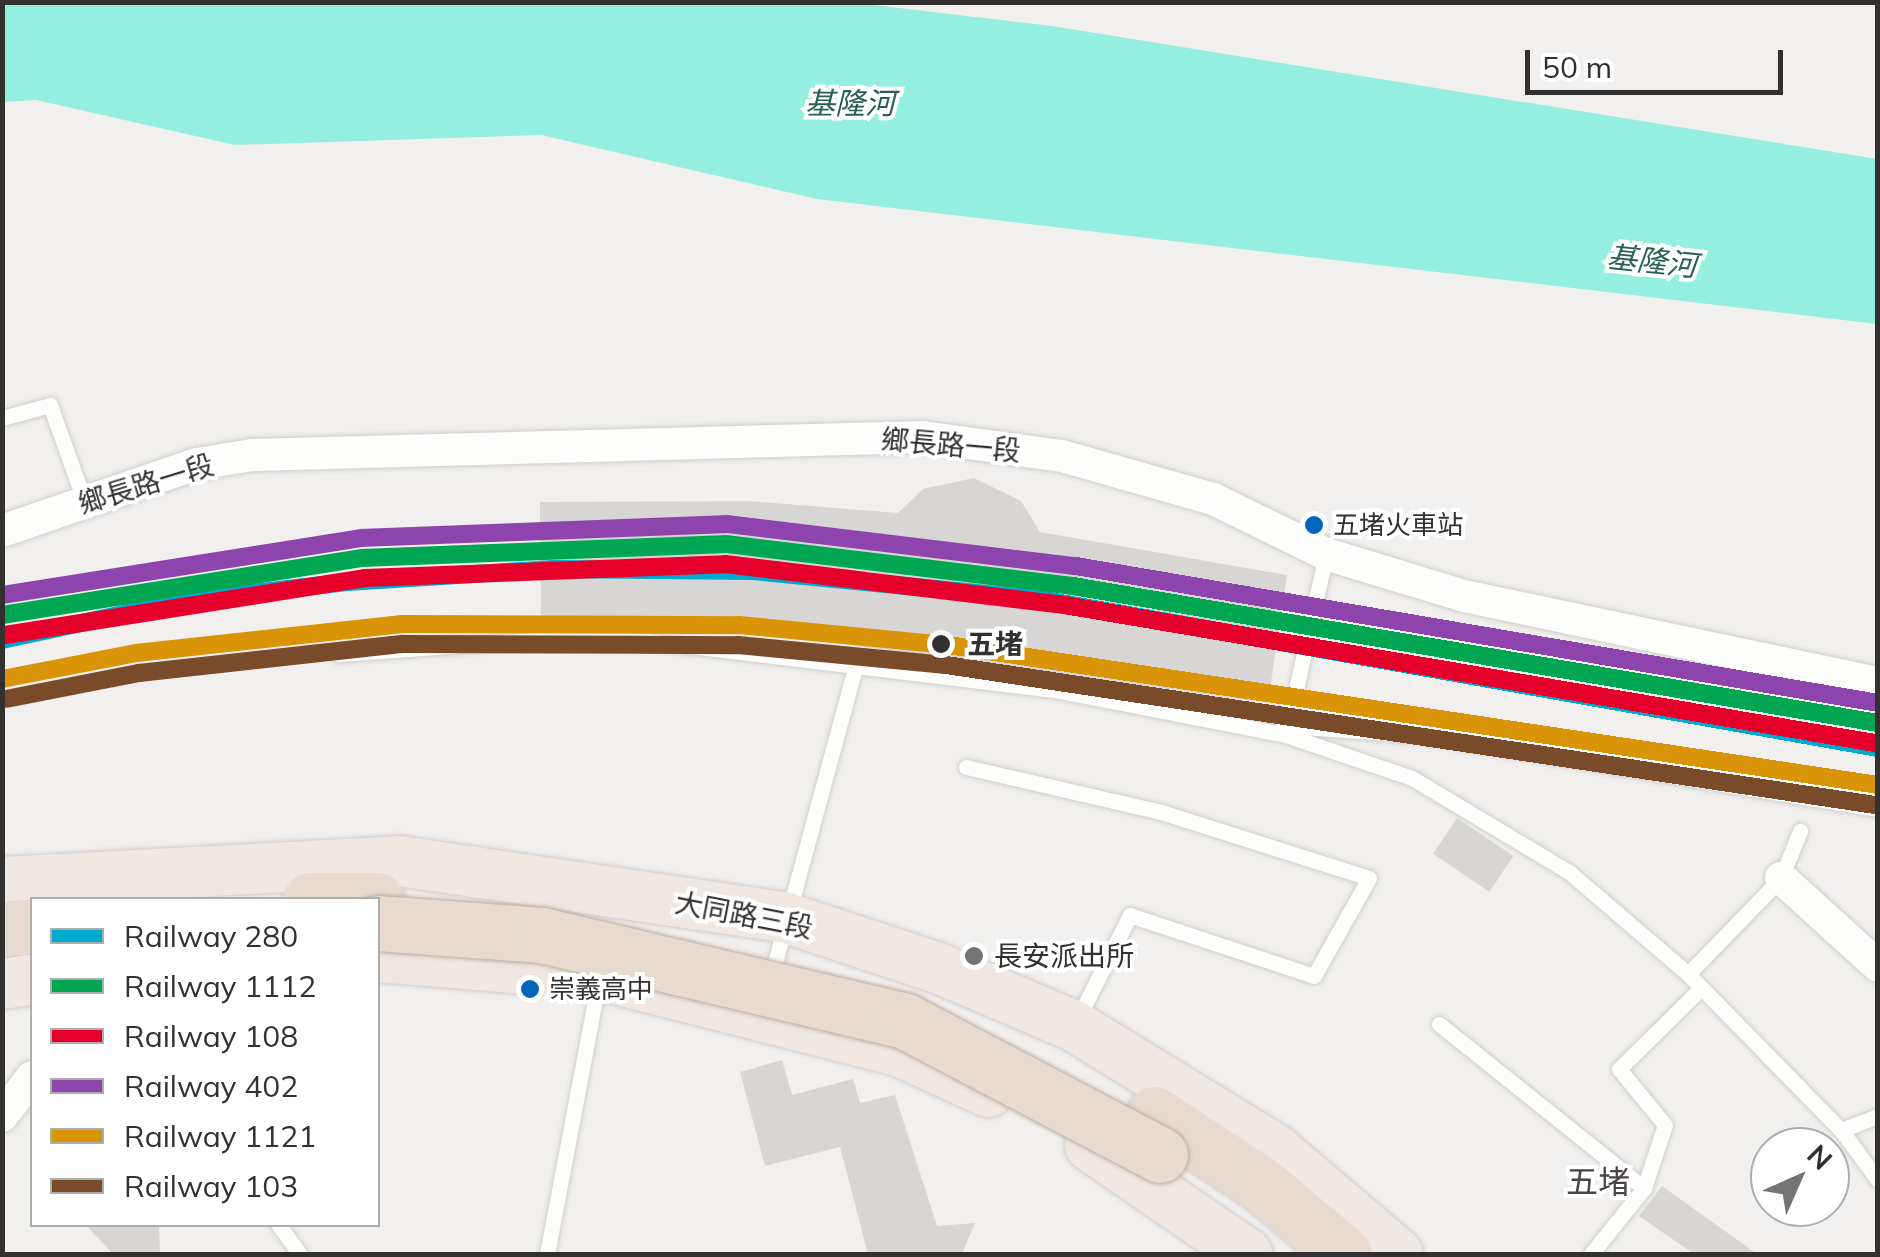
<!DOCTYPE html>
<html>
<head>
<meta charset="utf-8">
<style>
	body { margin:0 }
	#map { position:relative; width:1880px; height:1257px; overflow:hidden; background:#f2f0ee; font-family:Mulish,"Noto Sans TC",sans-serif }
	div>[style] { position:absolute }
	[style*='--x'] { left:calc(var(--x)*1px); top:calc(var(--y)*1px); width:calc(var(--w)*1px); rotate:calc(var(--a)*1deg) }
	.water>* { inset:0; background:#95efde }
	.building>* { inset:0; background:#d8d6d4; transform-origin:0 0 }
	.roads { filter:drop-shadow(0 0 2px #d0cecd) drop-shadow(0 0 2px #d0cecd) }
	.lane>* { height:15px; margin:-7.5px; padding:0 7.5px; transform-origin:7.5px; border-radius:7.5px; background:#fdfdfc }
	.street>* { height:32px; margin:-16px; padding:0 16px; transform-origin:16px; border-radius:16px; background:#fdfdfc }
	.primary>* { height:50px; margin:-25px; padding:0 25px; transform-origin:25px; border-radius:25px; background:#efe8e2 }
	.highway>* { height:55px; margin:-27.5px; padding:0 27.5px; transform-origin:27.5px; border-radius:27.5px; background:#e7dbd0 }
	.bridges { filter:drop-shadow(0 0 2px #baada2) drop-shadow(0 0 2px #baada2) }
	.highway-bridge>* { height:55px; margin:-27.5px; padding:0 27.5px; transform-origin:27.5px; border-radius:27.5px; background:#e7dbd0 }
	.rail-1>* { height:18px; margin:-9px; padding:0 9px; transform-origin:9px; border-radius:9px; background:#00a9ce }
	.rail-2>* { height:18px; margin:-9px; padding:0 9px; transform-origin:9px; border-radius:9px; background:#00a651 }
	.rail-3>* { height:18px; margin:-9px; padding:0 9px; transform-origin:9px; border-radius:9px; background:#e4002b }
	.rail-4>* { height:18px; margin:-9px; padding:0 9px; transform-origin:9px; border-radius:9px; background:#8e44ad }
	.rail-5>* { height:18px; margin:-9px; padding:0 9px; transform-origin:9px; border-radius:9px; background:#da9407 }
	.rail-6>* { height:18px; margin:-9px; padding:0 9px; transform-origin:9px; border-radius:9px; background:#7a4b2a }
	.dots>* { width:28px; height:28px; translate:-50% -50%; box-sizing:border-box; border:5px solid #fff; border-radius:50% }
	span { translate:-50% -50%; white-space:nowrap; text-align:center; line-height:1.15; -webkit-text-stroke:8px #fff; paint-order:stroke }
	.bus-label { font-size:26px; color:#333130 }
	.left { translate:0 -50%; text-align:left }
	.street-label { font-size:28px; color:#333130 }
	.stop-label { font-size:28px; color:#333130; font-weight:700 }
	.poi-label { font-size:28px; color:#333130 }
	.water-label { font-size:30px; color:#295f55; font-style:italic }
	.quarter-label { font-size:32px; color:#494542 }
	.frame { position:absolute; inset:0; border:5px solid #333130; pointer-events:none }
	.legend { position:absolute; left:30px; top:897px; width:350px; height:330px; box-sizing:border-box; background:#fff; border:2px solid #adadac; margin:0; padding:12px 18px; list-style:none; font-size:30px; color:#333130 }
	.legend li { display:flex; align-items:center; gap:20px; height:50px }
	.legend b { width:50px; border:2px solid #adadac }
	.north { position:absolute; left:1750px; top:1127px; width:100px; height:100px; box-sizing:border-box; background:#fff; border:2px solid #adadac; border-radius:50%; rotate:45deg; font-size:28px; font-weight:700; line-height:40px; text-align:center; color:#333130 }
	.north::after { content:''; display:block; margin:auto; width:35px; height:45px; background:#767472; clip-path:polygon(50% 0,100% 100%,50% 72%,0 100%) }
	.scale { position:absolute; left:1525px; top:50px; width:258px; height:45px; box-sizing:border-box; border:5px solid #333130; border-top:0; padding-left:12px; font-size:30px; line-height:35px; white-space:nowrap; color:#333130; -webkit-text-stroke:8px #fff; paint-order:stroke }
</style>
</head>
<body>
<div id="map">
	<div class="water">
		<div style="clip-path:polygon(849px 2px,1052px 26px,1877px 159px,1877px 324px,817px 199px,541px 135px,235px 145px,36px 100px,3px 102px,3px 3px)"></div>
	</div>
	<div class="building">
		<div style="clip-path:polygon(974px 478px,1021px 501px,1040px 532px,1287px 575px,1268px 703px,743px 630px,541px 627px,540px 502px,748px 501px,898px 513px,923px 489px)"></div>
		<div style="left:1457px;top:818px;width:68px;height:43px;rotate:34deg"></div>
		<div style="clip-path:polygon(782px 1060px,792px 1095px,853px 1079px,860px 1103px,895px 1095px,937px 1226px,975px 1223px,962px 1254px,868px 1254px,840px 1147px,765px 1166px,740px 1072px)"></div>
		<div style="clip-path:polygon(1662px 1186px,1757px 1254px,1694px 1254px,1639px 1216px)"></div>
		<div style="clip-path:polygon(85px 1224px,159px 1224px,160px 1254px,113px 1254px)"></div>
	</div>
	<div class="roads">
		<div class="lane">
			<div style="--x:2;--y:418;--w:50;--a:-15.2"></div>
			<div style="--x:50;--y:405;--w:104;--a:70.3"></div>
			<div style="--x:338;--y:654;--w:250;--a:-4.1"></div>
			<div style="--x:587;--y:636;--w:70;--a:4.9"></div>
			<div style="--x:657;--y:642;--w:401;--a:6.9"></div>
			<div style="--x:1055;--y:690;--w:235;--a:11"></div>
			<div style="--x:1286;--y:735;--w:133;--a:18.8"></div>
			<div style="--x:1412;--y:778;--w:183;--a:30.9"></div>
			<div style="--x:1569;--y:872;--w:157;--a:40.6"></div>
			<div style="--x:1688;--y:974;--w:219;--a:45.6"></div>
			<div style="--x:1841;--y:1130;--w:62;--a:53.5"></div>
			<div style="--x:1289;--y:721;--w:171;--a:-77.5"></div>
			<div style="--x:966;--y:767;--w:200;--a:13"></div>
			<div style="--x:1161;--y:812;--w:218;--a:17.6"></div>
			<div style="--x:1369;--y:878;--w:112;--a:119.3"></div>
			<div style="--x:1314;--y:976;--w:194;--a:-161.7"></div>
			<div style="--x:1130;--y:915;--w:115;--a:116.8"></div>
			<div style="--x:1688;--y:974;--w:134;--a:-45.9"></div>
			<div style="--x:1781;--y:878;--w:51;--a:-68"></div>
			<div style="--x:770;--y:981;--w:321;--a:-74.8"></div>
			<div style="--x:1439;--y:1024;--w:263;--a:38.7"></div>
			<div style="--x:1841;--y:1130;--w:40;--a:-21"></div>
			<div style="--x:278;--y:1224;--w:37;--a:54"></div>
			<div style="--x:547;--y:1254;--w:276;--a:-79.3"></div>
			<div style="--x:1591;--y:1254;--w:85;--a:-51.2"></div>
			<div style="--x:1644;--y:1188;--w:66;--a:-71.6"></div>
			<div style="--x:1665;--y:1125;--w:72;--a:-129.4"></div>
			<div style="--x:1619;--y:1069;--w:115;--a:-44.6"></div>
		</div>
		<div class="street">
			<div style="--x:2;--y:531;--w:206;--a:-19"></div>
			<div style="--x:197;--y:464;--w:56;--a:-9.3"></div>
			<div style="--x:252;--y:455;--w:671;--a:-1.54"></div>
			<div style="--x:923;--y:437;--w:140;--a:7.8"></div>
			<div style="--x:1062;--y:456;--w:157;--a:15.9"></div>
			<div style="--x:1213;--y:499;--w:126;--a:26"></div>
			<div style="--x:1326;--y:554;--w:144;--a:16.9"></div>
			<div style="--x:1464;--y:596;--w:423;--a:11.9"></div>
			<div style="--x:1290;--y:718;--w:138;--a:4.1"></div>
			<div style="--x:1428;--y:728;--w:456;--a:9.2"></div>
			<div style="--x:1781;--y:878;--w:131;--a:42.2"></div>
			<div style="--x:2;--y:1116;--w:49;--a:-52.4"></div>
		</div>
		<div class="primary">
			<div style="--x:2;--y:882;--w:398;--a:-3"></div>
			<div style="--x:399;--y:861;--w:389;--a:8.3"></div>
			<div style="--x:784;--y:917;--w:162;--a:18.3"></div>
			<div style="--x:938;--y:968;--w:148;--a:23.1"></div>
			<div style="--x:1074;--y:1026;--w:237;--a:31.5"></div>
			<div style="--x:1276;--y:1150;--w:160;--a:40.4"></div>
			<div style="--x:378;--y:957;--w:223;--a:4.6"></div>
			<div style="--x:600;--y:975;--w:311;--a:14.3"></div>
			<div style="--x:901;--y:1052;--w:96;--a:24.7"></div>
			<div style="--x:2;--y:984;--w:30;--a:-8"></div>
			<div style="--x:1090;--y:1146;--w:191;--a:34.5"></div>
		</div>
		<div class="highway">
			<div style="--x:310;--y:900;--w:67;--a:0"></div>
			<div style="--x:2;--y:929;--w:30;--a:-6"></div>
			<div style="--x:1154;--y:1114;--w:129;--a:33.3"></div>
			<div style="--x:1262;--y:1185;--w:107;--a:40.1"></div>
		</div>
	</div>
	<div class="bridges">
		<div class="highway-bridge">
			<div style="--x:378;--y:923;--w:164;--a:4.2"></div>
			<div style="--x:542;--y:935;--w:373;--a:13.3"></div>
			<div style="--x:905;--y:1021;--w:288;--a:27.7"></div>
		</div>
	</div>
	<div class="rail-1">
		<div style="--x:2;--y:640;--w:186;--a:-12.1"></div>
		<div style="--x:184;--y:601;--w:164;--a:-6.6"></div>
		<div style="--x:347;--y:582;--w:205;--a:-3.6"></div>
		<div style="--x:552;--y:569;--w:201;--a:0.6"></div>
		<div style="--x:753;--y:571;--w:286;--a:5.6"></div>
		<div style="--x:1038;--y:599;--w:853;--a:10.06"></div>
	</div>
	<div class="rail-2">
		<div style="--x:2;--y:615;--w:365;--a:-9"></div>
		<div style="--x:363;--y:558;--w:363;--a:-2.2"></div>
		<div style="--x:726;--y:544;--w:350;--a:6.9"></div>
		<div style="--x:1073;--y:586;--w:817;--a:9.66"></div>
	</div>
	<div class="rail-3">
		<div style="--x:5;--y:635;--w:364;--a:-9"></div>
		<div style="--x:365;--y:578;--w:360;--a:-2.2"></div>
		<div style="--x:725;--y:564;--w:348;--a:6.9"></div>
		<div style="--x:1070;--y:606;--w:817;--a:9.66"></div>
	</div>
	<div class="rail-4">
		<div style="--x:2;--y:595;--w:364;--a:-9"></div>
		<div style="--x:362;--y:538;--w:365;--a:-2.2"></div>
		<div style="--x:727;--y:524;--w:352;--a:6.9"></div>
		<div style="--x:1076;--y:566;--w:814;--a:9.69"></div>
	</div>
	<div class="rail-5">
		<div style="--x:2;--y:679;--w:136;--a:-11"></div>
		<div style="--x:136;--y:653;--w:268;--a:-6.2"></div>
		<div style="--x:402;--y:624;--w:337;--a:0.2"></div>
		<div style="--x:739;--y:625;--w:210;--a:5.5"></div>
		<div style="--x:948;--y:645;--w:940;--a:8.56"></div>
	</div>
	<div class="rail-6">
		<div style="--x:6;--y:699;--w:136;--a:-11.1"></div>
		<div style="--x:139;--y:673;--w:266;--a:-6.3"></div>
		<div style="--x:403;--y:644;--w:335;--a:0.2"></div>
		<div style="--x:738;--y:645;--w:209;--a:5.5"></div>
		<div style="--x:946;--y:665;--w:939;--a:8.57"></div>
	</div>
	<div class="dots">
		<div style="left:1314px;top:525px;background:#0065bd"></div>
		<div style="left:941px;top:644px;background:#333130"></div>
		<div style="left:974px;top:956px;background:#767472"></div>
		<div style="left:530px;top:989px;background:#0065bd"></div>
	</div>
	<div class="bus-label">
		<span class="left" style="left:1333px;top:525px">五堵火車站</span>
		<span class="left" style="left:549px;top:989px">崇義高中</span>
	</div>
	<div class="street-label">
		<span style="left:951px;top:445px;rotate:5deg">鄉長路一段</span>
		<span style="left:146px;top:484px;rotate:-17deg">鄉長路一段</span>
		<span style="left:744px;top:915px;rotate:11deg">大同路三段</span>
	</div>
	<div class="stop-label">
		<span class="left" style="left:967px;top:644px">五堵</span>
	</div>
	<div class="poi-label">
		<span class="left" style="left:994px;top:956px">長安派出所</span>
	</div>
	<div class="water-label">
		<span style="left:850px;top:103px">基隆河</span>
		<span style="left:1652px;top:261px;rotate:6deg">基隆河</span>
	</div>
	<div class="quarter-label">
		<span style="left:1598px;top:1181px">五堵</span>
	</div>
	<div class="frame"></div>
	<ul class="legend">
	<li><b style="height:12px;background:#00a9ce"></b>Railway 280</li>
	<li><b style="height:12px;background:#00a651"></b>Railway 1112</li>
	<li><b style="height:12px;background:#e4002b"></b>Railway 108</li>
	<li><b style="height:12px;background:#8e44ad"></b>Railway 402</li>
	<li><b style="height:12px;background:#da9407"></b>Railway 1121</li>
	<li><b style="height:12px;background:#7a4b2a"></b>Railway 103</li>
	</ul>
	<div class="north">N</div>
	<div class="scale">50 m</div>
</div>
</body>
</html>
